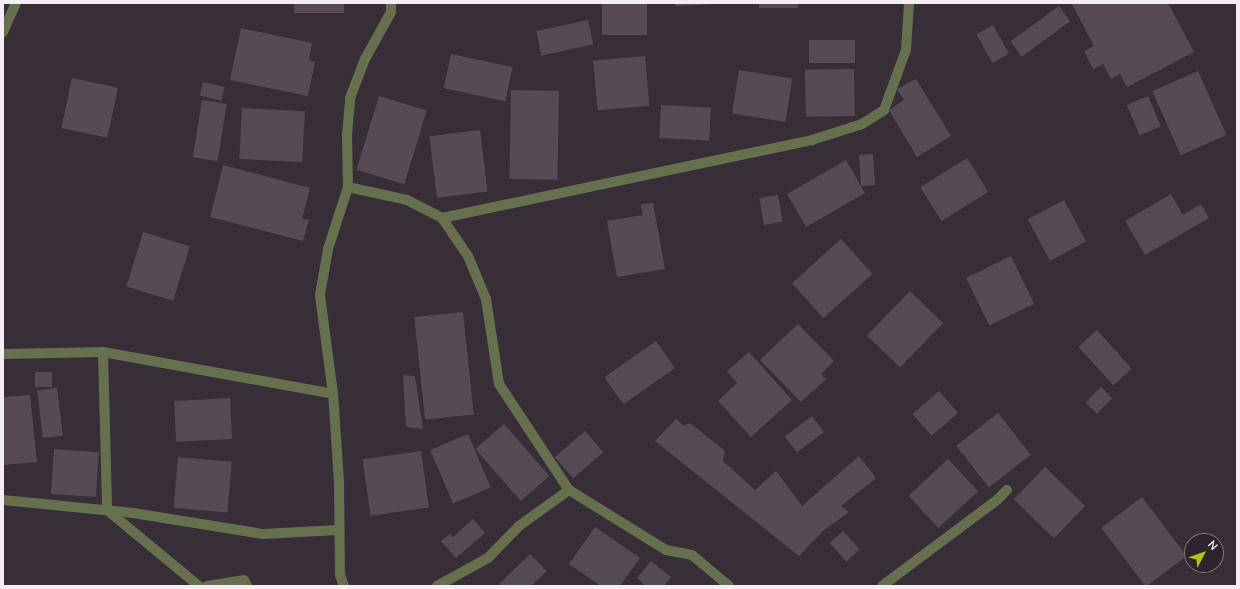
<!DOCTYPE html>
<html>
<head>
<meta charset="utf-8">
<style>
	body { margin:0 }
	#map { position:relative; width:1240px; height:589px; overflow:hidden; background:#382e37; font-family:"Nunito Sans",sans-serif }
	div>[style] { position:absolute }
	[style*='--x'] { left:calc(var(--x)*1px); top:calc(var(--y)*1px); width:calc(var(--w)*1px); rotate:calc(var(--a)*1deg) }
	.building>* { inset:0; background:#564b55; transform-origin:0 0 }
	.minor>* { height:10px; margin:-5px; padding:0 5px; transform-origin:5px; border-radius:5px; background:#67704e }
	span { translate:-50% -50%; white-space:nowrap; text-align:center; line-height:1.15; -webkit-text-stroke:3.5px #2e242d; paint-order:stroke }
	.frame { position:absolute; inset:0; border:4px solid #f4edf3; pointer-events:none }
	.north { position:absolute; left:1184px; top:533px; width:40px; height:40px; box-sizing:border-box; background:#2e242d; border:1px solid #7d747c; border-radius:50%; rotate:49deg; font-size:11px; font-weight:700; line-height:16px; text-align:center; color:#f4edf3 }
	.north::after { content:''; display:block; margin:auto; width:14px; height:18px; background:#aac719; clip-path:polygon(50% 0,100% 100%,50% 72%,0 100%) }
</style>
</head>
<body>
<div id="map">
	<div class="building">
		<div style="left:294px;top:3px;width:50px;height:10px"></div>
		<div style="left:602px;top:3px;width:45px;height:32px"></div>
		<div style="clip-path:polygon(675px 3px,717px 3px,717px 4px,676px 6px)"></div>
		<div style="left:759px;top:3px;width:39px;height:5px"></div>
		<div style="clip-path:polygon(1074px 3px,1168px 3px,1194px 52px,1127px 87px,1120px 74px,1111px 79px,1103px 64px,1093px 69px,1084px 51px,1094px 46px,1072px 4px)"></div>
		<div style="left:1059px;top:6px;width:19px;height:60px;rotate:54deg"></div>
		<div style="left:588px;top:20px;width:25px;height:53px;rotate:78deg"></div>
		<div style="left:993px;top:25px;width:33px;height:19px;rotate:61deg"></div>
		<div style="clip-path:polygon(241px 28px,312px 43px,309px 60px,315px 62px,308px 96px,230px 80px)"></div>
		<div style="left:809px;top:40px;width:46px;height:23px"></div>
		<div style="left:451px;top:54px;width:63px;height:35px;rotate:12deg"></div>
		<div style="left:645px;top:56px;width:50px;height:52px;rotate:85deg"></div>
		<div style="left:854px;top:69px;width:47px;height:49px;rotate:89deg"></div>
		<div style="left:739px;top:70px;width:54px;height:44px;rotate:9deg"></div>
		<div style="left:1198px;top:71px;width:70px;height:50px;rotate:66deg"></div>
		<div style="left:72px;top:78px;width:47px;height:51px;rotate:12deg"></div>
		<div style="clip-path:polygon(916px 79px,951px 136px,917px 157px,889px 110px,904px 100px,897px 89px)"></div>
		<div style="left:203px;top:82px;width:22px;height:14px;rotate:13deg"></div>
		<div style="left:511px;top:90px;width:48px;height:89px;rotate:1deg"></div>
		<div style="left:379px;top:96px;width:50px;height:77px;rotate:17deg"></div>
		<div style="left:1148px;top:96px;width:33px;height:23px;rotate:67deg"></div>
		<div style="left:202px;top:100px;width:25px;height:58px;rotate:9deg"></div>
		<div style="left:661px;top:105px;width:50px;height:33px;rotate:3deg"></div>
		<div style="left:242px;top:108px;width:63px;height:51px;rotate:3deg"></div>
		<div style="left:480px;top:130px;width:62px;height:51px;rotate:83deg"></div>
		<div style="left:873px;top:154px;width:31px;height:14px;rotate:86deg"></div>
		<div style="left:967px;top:158px;width:40px;height:55px;rotate:58deg"></div>
		<div style="left:846px;top:160px;width:38px;height:68px;rotate:60deg"></div>
		<div style="clip-path:polygon(223px 165px,310px 188px,302px 219px,309px 220px,303px 241px,210px 217px)"></div>
		<div style="clip-path:polygon(1171px 194px,1183px 215px,1201px 204px,1209px 218px,1145px 255px,1125px 221px)"></div>
		<div style="left:778px;top:195px;width:27px;height:19px;rotate:80deg"></div>
		<div style="left:1064px;top:200px;width:47px;height:41px;rotate:62deg"></div>
		<div style="clip-path:polygon(653px 203px,665px 269px,617px 277px,607px 221px,643px 215px,641px 204px)"></div>
		<div style="left:143px;top:232px;width:49px;height:57px;rotate:17deg"></div>
		<div style="left:841px;top:239px;width:47px;height:66px;rotate:48deg"></div>
		<div style="left:1011px;top:256px;width:53px;height:50px;rotate:64deg"></div>
		<div style="left:910px;top:291px;width:46px;height:62px;rotate:44deg"></div>
		<div style="left:463px;top:312px;width:103px;height:49px;rotate:84deg"></div>
		<div style="clip-path:polygon(798px 324px,834px 361px,821px 374px,826px 379px,801px 402px,760px 360px)"></div>
		<div style="left:1097px;top:330px;width:52px;height:25px;rotate:48deg"></div>
		<div style="left:656px;top:341px;width:33px;height:63px;rotate:55deg"></div>
		<div style="clip-path:polygon(749px 352px,792px 400px,751px 437px,718px 401px,737px 383px,727px 371px)"></div>
		<div style="left:35px;top:372px;width:17px;height:15px"></div>
		<div style="clip-path:polygon(403px 375px,415px 376px,423px 429px,406px 427px)"></div>
		<div style="left:1101px;top:387px;width:16px;height:22px;rotate:45deg"></div>
		<div style="left:57px;top:388px;width:48px;height:20px;rotate:83deg"></div>
		<div style="left:939px;top:391px;width:29px;height:35px;rotate:49deg"></div>
		<div style="clip-path:polygon(30px 395px,37px 462px,3px 465px,3px 397px)"></div>
		<div style="left:230px;top:398px;width:41px;height:56px;rotate:87deg"></div>
		<div style="left:998px;top:413px;width:53px;height:53px;rotate:52deg"></div>
		<div style="left:812px;top:416px;width:20px;height:34px;rotate:53deg"></div>
		<div style="clip-path:polygon(676px 419px,684px 426px,690px 423px,725px 451px,723px 461px,755px 490px,776px 471px,802px 506px,859px 456px,876px 478px,841px 506px,849px 512px,823px 531px,799px 556px,655px 441px)"></div>
		<div style="left:504px;top:424px;width:69px;height:38px;rotate:49deg"></div>
		<div style="left:585px;top:431px;width:28px;height:40px;rotate:49deg"></div>
		<div style="left:468px;top:434px;width:58px;height:41px;rotate:67deg"></div>
		<div style="left:54px;top:449px;width:45px;height:45px;rotate:4deg"></div>
		<div style="left:421px;top:451px;width:57px;height:59px;rotate:82deg"></div>
		<div style="left:178px;top:457px;width:54px;height:51px;rotate:5deg"></div>
		<div style="left:948px;top:459px;width:44px;height:54px;rotate:47deg"></div>
		<div style="left:1045px;top:467px;width:56px;height:45px;rotate:44deg"></div>
		<div style="left:1142px;top:497px;width:74px;height:51px;rotate:53deg"></div>
		<div style="clip-path:polygon(473px 519px,485px 533px,456px 558px,441px 541px,450px 534px,453px 537px)"></div>
		<div style="clip-path:polygon(595px 527px,640px 558px,620px 586px,601px 586px,569px 564px)"></div>
		<div style="left:843px;top:531px;width:25px;height:18px;rotate:48deg"></div>
		<div style="clip-path:polygon(530px 554px,547px 571px,531px 586px,501px 586px,499px 584px)"></div>
		<div style="clip-path:polygon(651px 561px,671px 577px,664px 586px,646px 586px,637px 578px)"></div>
	</div>
	<div class="minor">
		<div style="--x:3;--y:32;--w:32;--a:-66"></div>
		<div style="--x:348;--y:187;--w:60;--a:12.4"></div>
		<div style="--x:407;--y:200;--w:39;--a:27"></div>
		<div style="--x:442;--y:218;--w:46;--a:55.6"></div>
		<div style="--x:468;--y:256;--w:47;--a:67.3"></div>
		<div style="--x:486;--y:299;--w:86;--a:81.3"></div>
		<div style="--x:499;--y:384;--w:127;--a:56.6"></div>
		<div style="--x:569;--y:490;--w:114;--a:31.7"></div>
		<div style="--x:666;--y:550;--w:26;--a:11"></div>
		<div style="--x:692;--y:555;--w:48;--a:40"></div>
		<div style="--x:442;--y:218;--w:378;--a:-11.9"></div>
		<div style="--x:812;--y:140;--w:52;--a:-17.7"></div>
		<div style="--x:862;--y:124;--w:26;--a:-32"></div>
		<div style="--x:884;--y:110;--w:64;--a:-69.9"></div>
		<div style="--x:906;--y:50;--w:47;--a:-86.3"></div>
		<div style="--x:103;--y:352;--w:158;--a:88.5"></div>
		<div style="--x:107;--y:510;--w:119;--a:39.6"></div>
		<div style="--x:3;--y:354;--w:100;--a:-1.1"></div>
		<div style="--x:103;--y:352;--w:234;--a:10.3"></div>
		<div style="--x:3;--y:500;--w:131;--a:5.7"></div>
		<div style="--x:133;--y:513;--w:132;--a:9.2"></div>
		<div style="--x:263;--y:534;--w:75;--a:-3.1"></div>
		<div style="--x:207;--y:586;--w:37;--a:-9"></div>
		<div style="--x:244;--y:580;--w:7;--a:63"></div>
		<div style="--x:344;--y:586;--w:12;--a:-110"></div>
		<div style="--x:340;--y:575;--w:94;--a:-90.6"></div>
		<div style="--x:339;--y:481;--w:87;--a:-93.9"></div>
		<div style="--x:333;--y:394;--w:100;--a:-97.5"></div>
		<div style="--x:320;--y:295;--w:47;--a:-80.1"></div>
		<div style="--x:328;--y:249;--w:65;--a:-72.1"></div>
		<div style="--x:348;--y:187;--w:52;--a:-91.1"></div>
		<div style="--x:347;--y:135;--w:37;--a:-85"></div>
		<div style="--x:350;--y:98;--w:42;--a:-69"></div>
		<div style="--x:365;--y:59;--w:54;--a:-61"></div>
		<div style="--x:391;--y:12;--w:9;--a:-90"></div>
		<div style="--x:437;--y:586;--w:58;--a:-28.8"></div>
		<div style="--x:488;--y:558;--w:45;--a:-45.9"></div>
		<div style="--x:519;--y:526;--w:62;--a:-35.8"></div>
		<div style="--x:882;--y:586;--w:144;--a:-36.8"></div>
		<div style="--x:997;--y:500;--w:14;--a:-45"></div>
	</div>
	<div class="frame"></div>
	<div class="north">N</div>
</div>
</body>
</html>
